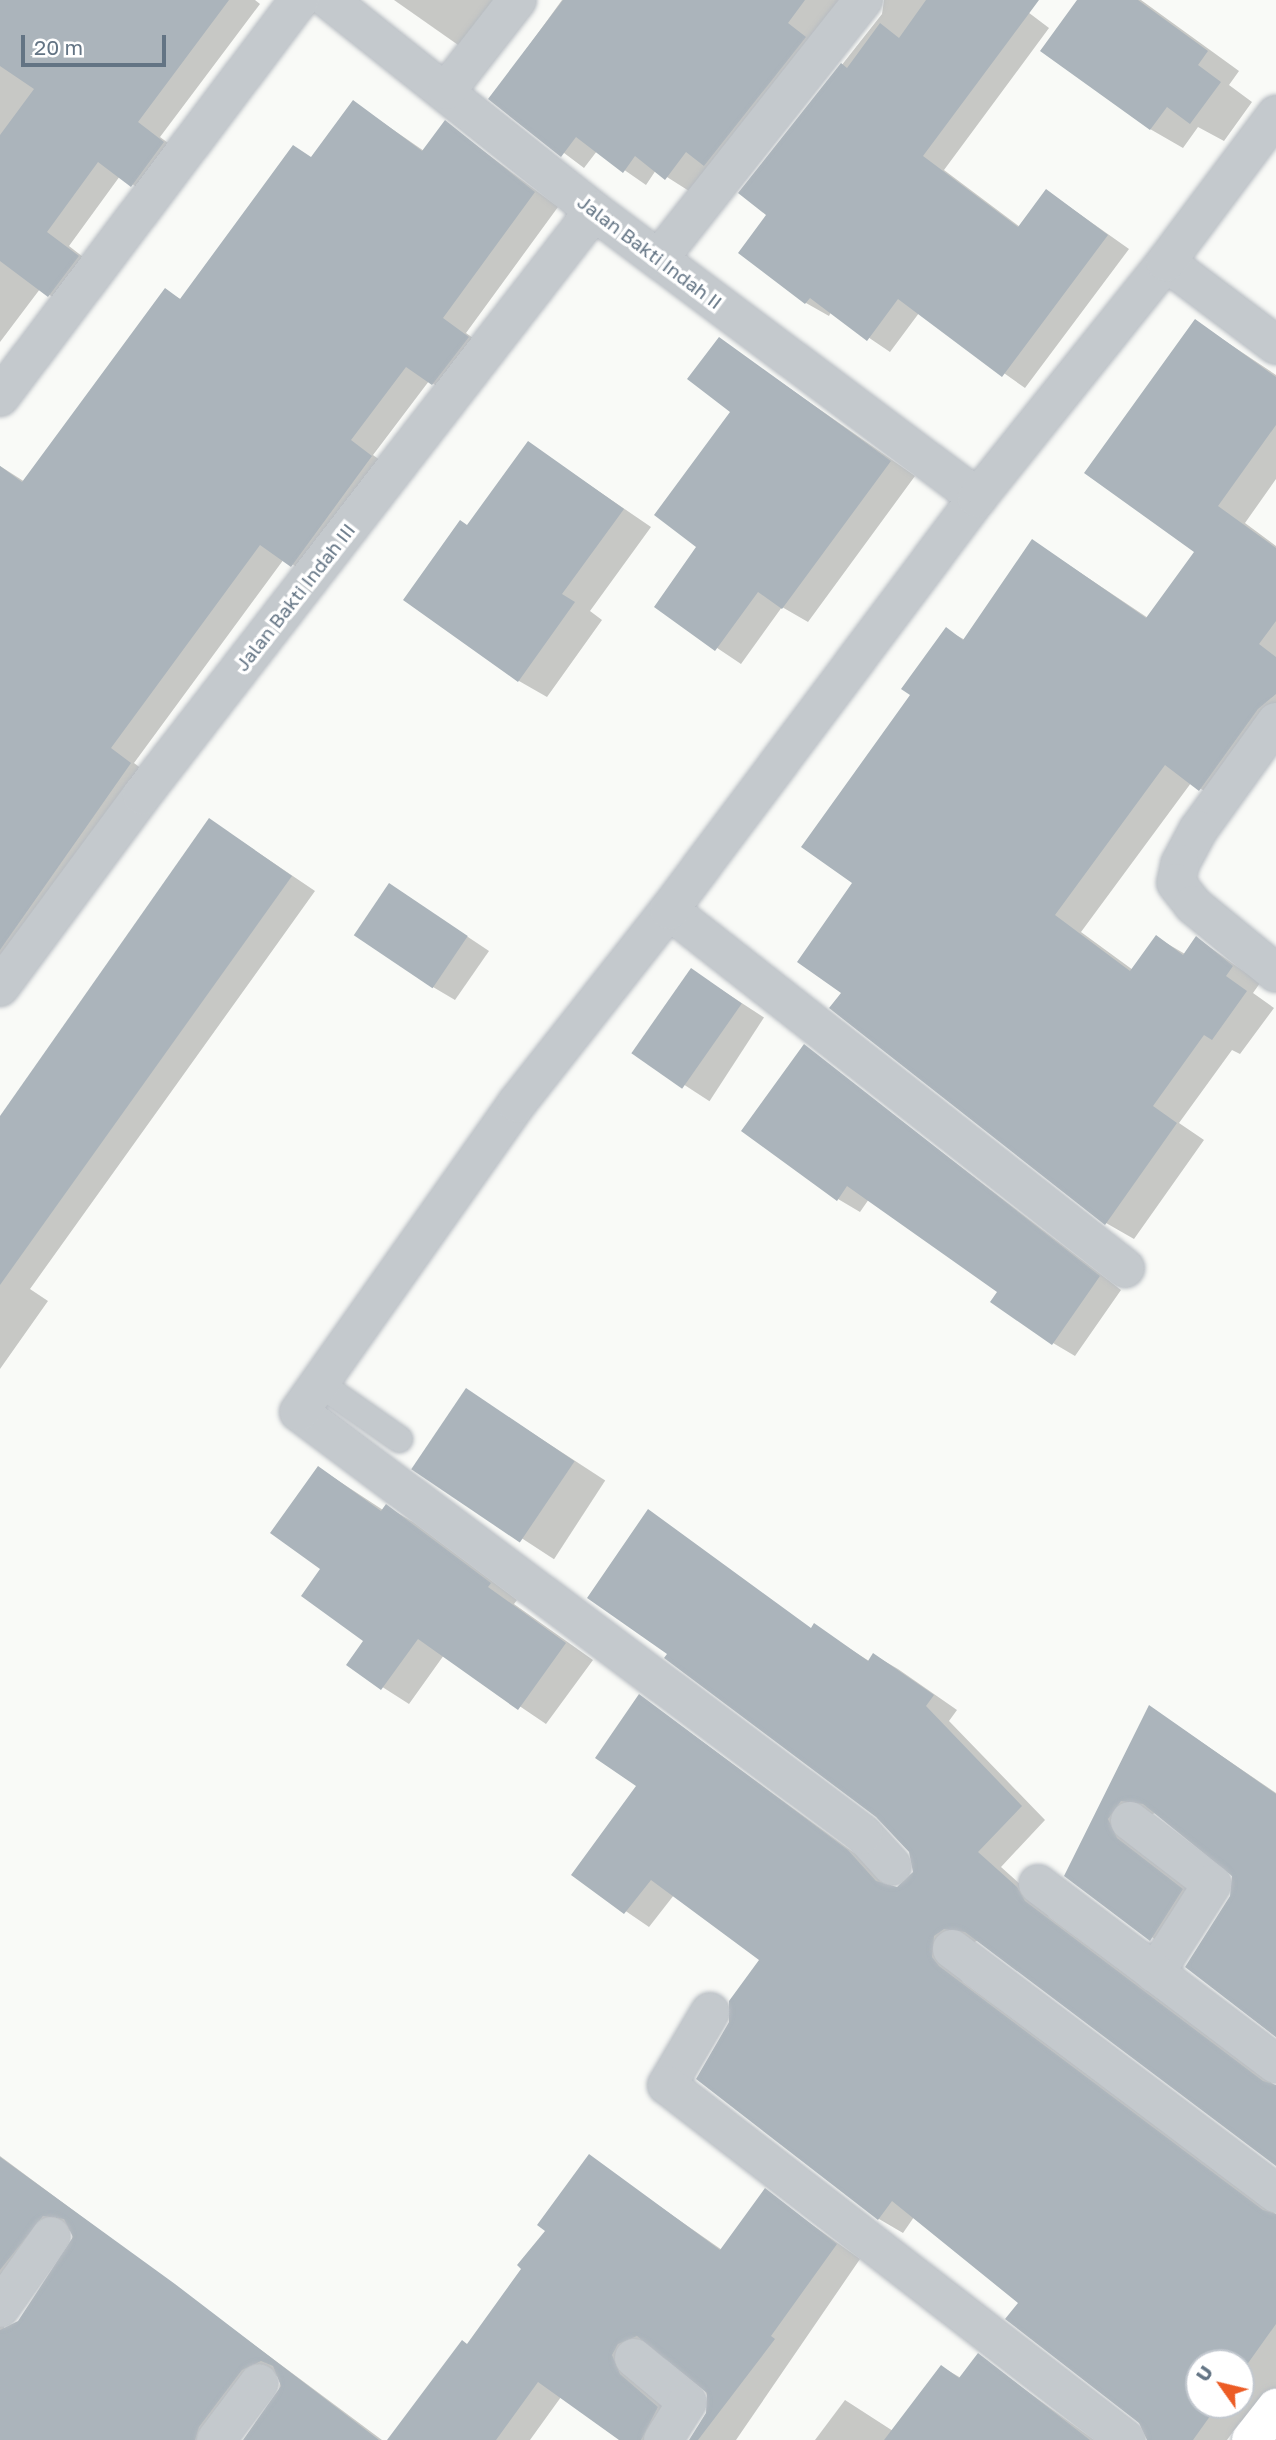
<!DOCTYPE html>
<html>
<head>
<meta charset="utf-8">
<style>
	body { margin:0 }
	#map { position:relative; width:1276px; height:2440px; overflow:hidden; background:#f9faf7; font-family:"Golos Text",sans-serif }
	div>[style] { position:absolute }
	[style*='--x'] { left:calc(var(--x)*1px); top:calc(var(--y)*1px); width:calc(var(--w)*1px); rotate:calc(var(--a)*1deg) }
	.shadow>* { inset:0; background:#0003; transform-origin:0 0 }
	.building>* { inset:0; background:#abb4bb; transform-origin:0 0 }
	.roads { filter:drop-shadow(0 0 2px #b7bcc2) drop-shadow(0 0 2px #b7bcc2) }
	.lane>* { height:26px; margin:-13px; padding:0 13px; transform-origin:13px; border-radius:13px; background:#c4c9cd }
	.street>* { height:38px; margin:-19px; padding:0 19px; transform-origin:19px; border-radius:19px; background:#c4c9cd }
	.secondary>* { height:38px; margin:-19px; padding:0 19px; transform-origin:19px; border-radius:19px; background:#fff }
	span { translate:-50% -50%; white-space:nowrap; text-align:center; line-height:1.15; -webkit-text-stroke:7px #fff; paint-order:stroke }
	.street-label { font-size:19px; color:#637484 }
	.north { position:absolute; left:1185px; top:2349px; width:70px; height:70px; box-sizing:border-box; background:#fff; border:2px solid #c1c7ce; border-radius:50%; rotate:304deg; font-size:19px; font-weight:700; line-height:28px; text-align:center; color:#637484 }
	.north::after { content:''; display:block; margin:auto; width:24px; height:32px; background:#ec5c25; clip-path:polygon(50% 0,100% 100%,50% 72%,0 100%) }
	.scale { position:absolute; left:21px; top:35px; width:145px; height:32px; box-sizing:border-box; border:4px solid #637484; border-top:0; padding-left:9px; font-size:21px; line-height:24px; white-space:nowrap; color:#637484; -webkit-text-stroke:5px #fff; paint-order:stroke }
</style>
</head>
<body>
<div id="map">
	<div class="shadow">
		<div style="clip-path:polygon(0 0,255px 0,260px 4px,160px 137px,187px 157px,155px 199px,120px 176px,69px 246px,101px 271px,72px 309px,40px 289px,0 342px)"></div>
		<div style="clip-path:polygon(394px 0,497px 0,461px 47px)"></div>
		<div style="clip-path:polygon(562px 0,867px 0,689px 191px,656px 170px,646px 185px,597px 151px,584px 168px,491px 98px)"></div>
		<div style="clip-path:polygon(884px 0,1012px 0,1049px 28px,944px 170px,1020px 227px,1047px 191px,1129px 249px,1025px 388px,919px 313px,890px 352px,831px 312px,829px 316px,806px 303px,740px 253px,769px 215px,741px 193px,882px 14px)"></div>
		<div style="clip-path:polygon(1103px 0,1141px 0,1239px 71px,1229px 85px,1252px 102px,1224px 141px,1198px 127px,1183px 148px,1150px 129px)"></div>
		<div style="clip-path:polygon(353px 102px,424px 151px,445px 122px,558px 207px,466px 333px,492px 352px,456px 398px,429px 381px,373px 455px,395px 471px,316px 579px,284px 559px,134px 763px,154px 778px,0 968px,0 466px,25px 482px,166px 291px,182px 300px,313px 158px)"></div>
		<div style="clip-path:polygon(1195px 321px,1276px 375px,1276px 479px,1245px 523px,1276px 546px,1276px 738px,1228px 805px,1191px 783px,1081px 932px,1133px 970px,1156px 937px,1185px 954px,1197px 938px,1260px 983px,1253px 993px,1274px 1008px,1240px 1054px,1232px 1050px,1179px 1123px,1204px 1140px,1134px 1239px,1106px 1223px,832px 1008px,843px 992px,855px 883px,912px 695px,947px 630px,965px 640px,1033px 541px,1148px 618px,1197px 552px)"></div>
		<div style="clip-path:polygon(719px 339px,915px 476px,808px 622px,782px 607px,741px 664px,656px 607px,699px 546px,732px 411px)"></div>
		<div style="clip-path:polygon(528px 443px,651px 527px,590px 611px,602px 620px,547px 697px,519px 681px,468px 527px)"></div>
		<div style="clip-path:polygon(210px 820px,315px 891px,30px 1289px,48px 1301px,0 1369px,0 1119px)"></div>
		<div style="clip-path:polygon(390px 885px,489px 951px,455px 1000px,433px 987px)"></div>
		<div style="left:691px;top:970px;width:87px;height:100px;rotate:33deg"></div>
		<div style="clip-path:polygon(804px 1046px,1121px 1290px,1075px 1356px,1053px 1343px,999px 1292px,869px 1199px,860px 1212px,838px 1199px)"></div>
		<div style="left:466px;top:1390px;width:166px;height:94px;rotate:33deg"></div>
		<div style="clip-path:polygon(319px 1468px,383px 1510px,386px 1506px,413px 1522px,517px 1600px,514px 1604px,593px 1660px,546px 1724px,444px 1655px,409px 1704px,348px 1665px,366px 1640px,323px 1568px)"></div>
		<div style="clip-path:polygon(evenodd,649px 1511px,817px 1634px,814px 1626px,869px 1661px,874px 1655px,898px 1669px,957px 1710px,949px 1721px,1045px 1820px,1001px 1867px,1041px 1903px,1049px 1917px,1276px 2086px,1276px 2163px,979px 1940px,959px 1949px,954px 1962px,963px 1982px,1276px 2214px,1276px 2395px,1250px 2428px,1240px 2422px,1227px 2440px,1147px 2440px,1148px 2432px,1020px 2302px,914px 2217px,903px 2233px,879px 2219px,731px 2023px,762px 1960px,674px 1895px,649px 1927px,573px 1875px,638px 1786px,640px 1696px,872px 1866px,892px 1887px,898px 1889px,915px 1873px,910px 1851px,877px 1815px,669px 1653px,649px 1511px,1199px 2363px,1241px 2363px,1241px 2405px,1199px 2405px,1199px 2363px)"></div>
		<div style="clip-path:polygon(1150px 1707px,1276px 1793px,1276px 2037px,1187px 1967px,1232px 1896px,1236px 1885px,1227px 1866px,1155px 1813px,1136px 1822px,1206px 1904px,1174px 1953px,1066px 1875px)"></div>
		<div style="clip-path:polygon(evenodd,0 2156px,382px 2440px,246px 2440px,278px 2397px,281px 2376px,276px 2376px,223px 2440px,0 2440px,0 2156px,73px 2229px,71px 2249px,19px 2322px,4px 2329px,6px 2309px,57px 2237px,73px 2229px)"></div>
		<div style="clip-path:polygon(589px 2157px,722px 2250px,765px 2191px,860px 2259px,736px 2440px,690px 2440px,711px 2405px,702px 2384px,664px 2352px,681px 2422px,672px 2440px,620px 2440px,561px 2397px,530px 2440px,389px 2440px,468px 2346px,548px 2231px)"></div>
		<div style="clip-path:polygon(979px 2356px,1094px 2440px,815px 2440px,845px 2400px,893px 2431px,942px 2367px,961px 2378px)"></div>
	</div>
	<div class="building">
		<div style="clip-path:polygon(0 0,229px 0,138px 122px,164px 142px,131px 187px,98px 162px,47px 232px,79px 256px,48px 297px,0 261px,0 135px,34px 89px,0 66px)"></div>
		<div style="clip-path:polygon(563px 0,805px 0,788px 23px,806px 37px,704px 166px,686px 152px,665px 180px,635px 156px,623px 173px,576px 137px,561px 157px,488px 99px)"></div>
		<div style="clip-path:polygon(926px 0,1039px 0,923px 156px,1018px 227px,1046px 189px,1108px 235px,1002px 377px,898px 299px,867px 341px,810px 298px,805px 304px,738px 253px,766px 215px,738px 193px,841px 63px,847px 68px,880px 23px,899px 38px)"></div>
		<div style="clip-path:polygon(1077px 0,1138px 0,1208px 51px,1198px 65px,1221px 82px,1190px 124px,1167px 107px,1150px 130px,1040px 51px)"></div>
		<div style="clip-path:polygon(353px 100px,422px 151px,445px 120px,535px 192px,443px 318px,469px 337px,432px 385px,406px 367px,351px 440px,372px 456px,291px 567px,260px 545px,111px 748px,131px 763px,0 950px,0 466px,22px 482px,165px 288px,180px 299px,293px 145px,311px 157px)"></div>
		<div style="clip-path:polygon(1195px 319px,1276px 377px,1276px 425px,1218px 506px,1276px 548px,1276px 621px,1259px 644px,1276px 657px,1276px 694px,1258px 709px,1199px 791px,1165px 765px,1055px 915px,1130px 971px,1156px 935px,1183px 955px,1196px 936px,1233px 966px,1226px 976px,1247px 991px,1212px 1040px,1204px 1035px,1153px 1106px,1177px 1123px,1105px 1225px,829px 1008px,841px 993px,797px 962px,852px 883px,801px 847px,910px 695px,901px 689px,946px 627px,963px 640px,1032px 539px,1146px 618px,1194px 552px,1084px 473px)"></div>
		<div style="clip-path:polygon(719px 337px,891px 461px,782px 609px,758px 592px,715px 651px,654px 607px,696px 547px,654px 515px,730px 412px,687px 379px)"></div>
		<div style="clip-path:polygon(528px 441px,624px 509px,562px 594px,575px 602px,518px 682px,403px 600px,460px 520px,467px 525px)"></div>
		<div style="clip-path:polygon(209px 818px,292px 876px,0 1285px,0 1116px)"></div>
		<div style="left:389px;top:883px;width:95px;height:63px;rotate:34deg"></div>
		<div style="left:691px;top:968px;width:62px;height:104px;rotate:35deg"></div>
		<div style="clip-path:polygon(804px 1044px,1100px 1276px,1052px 1345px,990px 1302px,997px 1292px,847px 1186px,837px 1201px,741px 1131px)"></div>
		<div style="left:466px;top:1388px;width:131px;height:98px;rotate:34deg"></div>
		<div style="clip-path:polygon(318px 1466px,381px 1511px,386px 1504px,491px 1583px,488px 1587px,566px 1643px,518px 1710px,418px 1639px,381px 1690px,346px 1665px,363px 1641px,301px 1596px,320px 1569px,270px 1533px)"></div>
		<div style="clip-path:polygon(648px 1509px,811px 1628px,814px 1623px,868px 1661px,873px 1653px,934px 1695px,926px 1706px,1022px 1806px,978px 1852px,1017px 1887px,1025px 1901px,1263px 2081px,1276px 2085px,1276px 2166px,965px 1932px,944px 1929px,934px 1936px,932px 1957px,939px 1966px,1263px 2210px,1276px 2214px,1276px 2324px,1241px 2373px,1241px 2363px,1199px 2363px,1199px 2405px,1218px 2405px,1193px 2440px,1147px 2440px,1139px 2423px,1005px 2319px,1018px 2303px,892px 2201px,878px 2220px,696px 2079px,729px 2022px,729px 2001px,759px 1960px,651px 1880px,624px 1914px,571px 1875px,636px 1786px,595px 1758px,639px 1694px,848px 1850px,876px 1881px,897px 1887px,913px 1872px,909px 1852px,876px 1817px,664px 1658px,667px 1654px,587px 1598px)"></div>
		<div style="clip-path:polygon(1149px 1705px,1276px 1794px,1276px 2037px,1185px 1967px,1230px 1896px,1232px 1876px,1143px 1804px,1121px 1801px,1108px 1819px,1117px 1838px,1183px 1889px,1150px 1941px,1064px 1876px)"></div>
		<div style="clip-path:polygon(589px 2154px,720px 2250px,765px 2188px,837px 2244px,771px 2336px,775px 2339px,698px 2440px,689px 2440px,706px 2413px,707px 2393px,637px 2336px,618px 2344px,612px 2355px,620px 2374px,658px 2407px,641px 2440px,619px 2440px,538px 2382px,496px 2440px,387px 2440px,462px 2340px,467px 2344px,521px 2269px,517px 2265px,545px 2231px,537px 2225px)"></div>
		<div style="clip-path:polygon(0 2157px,175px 2284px,379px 2440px,243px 2440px,281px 2386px,273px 2366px,261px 2361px,242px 2370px,199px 2427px,195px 2440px,0 2440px,0 2330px,18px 2321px,73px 2237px,64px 2219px,43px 2216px,0 2270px)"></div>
		<div style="clip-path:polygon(978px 2353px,1090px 2440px,884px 2440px,941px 2365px,959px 2378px)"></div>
	</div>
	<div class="roads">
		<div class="lane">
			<div style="--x:319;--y:1383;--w:98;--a:35"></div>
		</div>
		<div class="street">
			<div style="--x:329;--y:0;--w:339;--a:38.5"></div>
			<div style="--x:594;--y:211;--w:479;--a:36.8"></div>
			<div style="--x:447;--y:90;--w:114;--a:-52.1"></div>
			<div style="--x:660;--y:257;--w:328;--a:-51.7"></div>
			<div style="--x:1166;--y:262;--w:138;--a:37"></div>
			<div style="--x:0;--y:397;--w:497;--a:-53"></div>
			<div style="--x:1276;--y:722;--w:133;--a:125.8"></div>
			<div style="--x:1198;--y:830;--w:38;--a:118"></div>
			<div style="--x:1180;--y:864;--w:19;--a:102"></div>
			<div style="--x:1176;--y:883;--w:28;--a:52"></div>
			<div style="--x:1193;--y:905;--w:107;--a:39.3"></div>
			<div style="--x:669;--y:910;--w:580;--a:38.14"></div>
			<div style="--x:0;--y:987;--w:239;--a:-53.5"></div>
			<div style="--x:142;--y:795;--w:738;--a:-52.26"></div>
			<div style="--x:1130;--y:1821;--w:103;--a:37.5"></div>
			<div style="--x:1212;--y:1884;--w:106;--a:122.6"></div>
			<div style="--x:892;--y:1866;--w:43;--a:-132.2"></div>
			<div style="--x:863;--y:1834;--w:704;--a:-143.2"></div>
			<div style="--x:299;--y:1412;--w:378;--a:-54.8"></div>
			<div style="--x:517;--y:1103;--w:246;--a:-51.8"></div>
			<div style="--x:669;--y:910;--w:514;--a:-53.22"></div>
			<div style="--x:977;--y:498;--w:302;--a:-51.3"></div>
			<div style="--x:1166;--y:262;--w:184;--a:-53.2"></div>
			<div style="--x:1038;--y:1884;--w:298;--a:37.1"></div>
			<div style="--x:952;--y:1949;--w:406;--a:37"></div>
			<div style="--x:710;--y:2012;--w:85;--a:120.5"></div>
			<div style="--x:667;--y:2085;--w:580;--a:37.72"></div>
			<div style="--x:0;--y:2308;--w:88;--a:-54.7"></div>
			<div style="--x:634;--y:2358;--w:69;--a:39.7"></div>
			<div style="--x:687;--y:2402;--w:45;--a:122.3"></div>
			<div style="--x:216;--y:2440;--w:71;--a:-53"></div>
		</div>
		<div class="secondary">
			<div style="--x:1251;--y:2440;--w:41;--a:-52"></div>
		</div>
	</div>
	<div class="street-label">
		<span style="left:650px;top:252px;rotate:37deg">Jalan Bakti Indah II</span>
		<span style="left:295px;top:597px;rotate:-52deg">Jalan Bakti Indah III</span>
	</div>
	<div class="north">U</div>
	<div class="scale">20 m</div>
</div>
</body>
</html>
